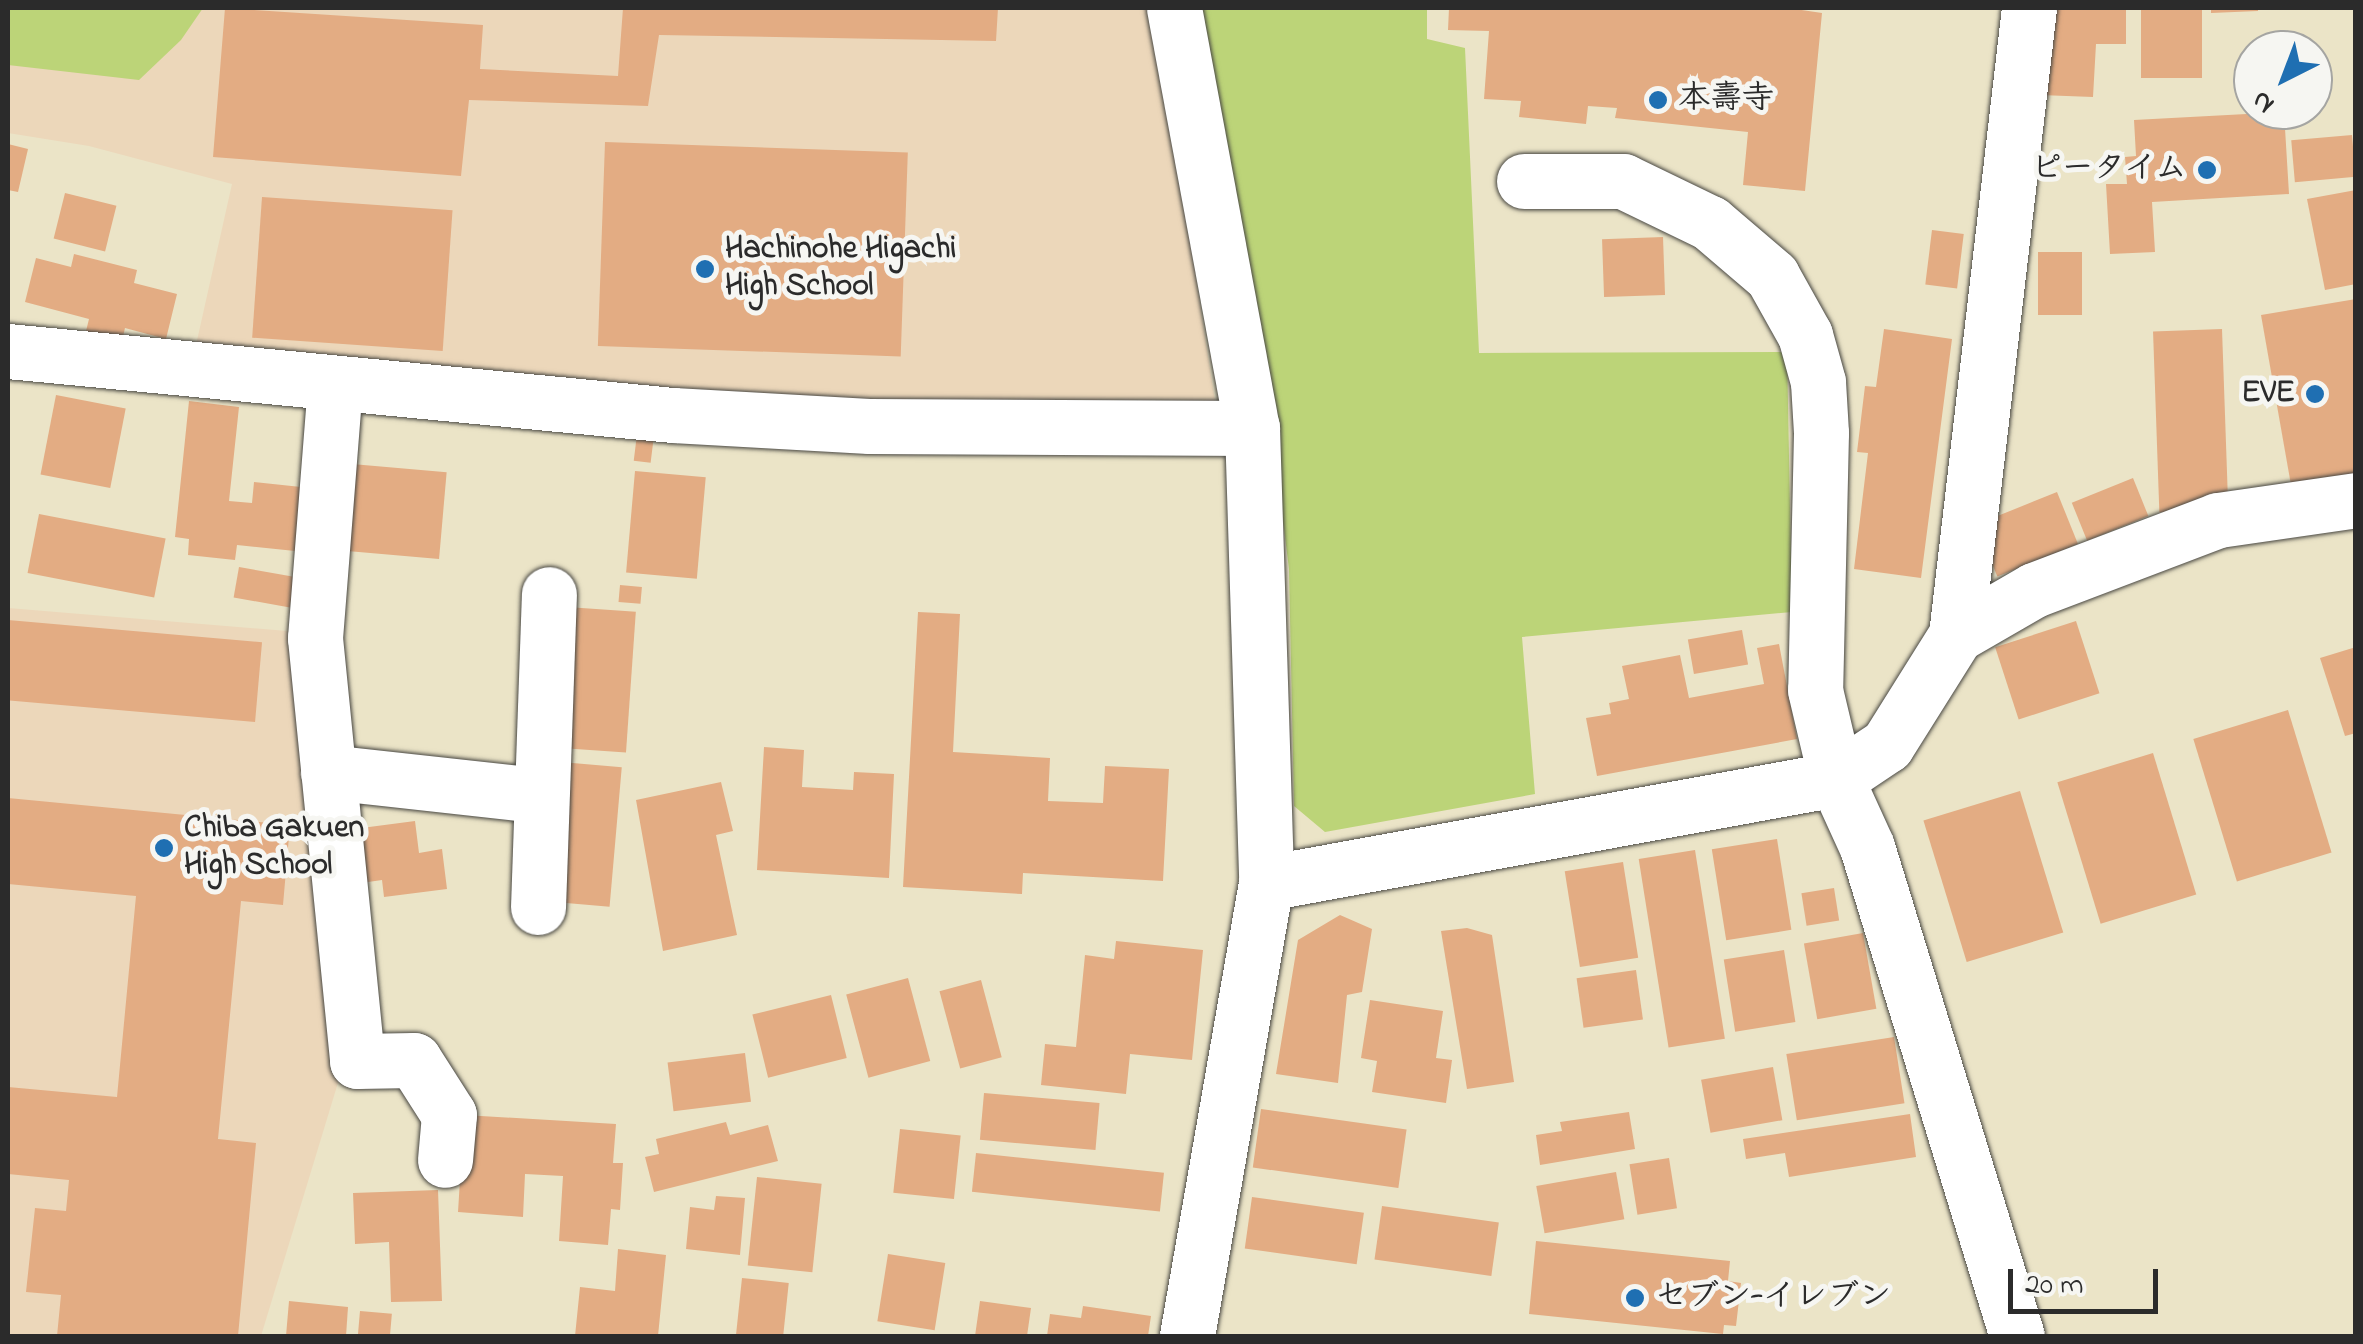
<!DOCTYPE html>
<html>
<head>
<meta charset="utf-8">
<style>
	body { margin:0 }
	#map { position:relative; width:2363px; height:1344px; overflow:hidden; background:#ebe4c7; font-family:"Indie Flower","Klee One",sans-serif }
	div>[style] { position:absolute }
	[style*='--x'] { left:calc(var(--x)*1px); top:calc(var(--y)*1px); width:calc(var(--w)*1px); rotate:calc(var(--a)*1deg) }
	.built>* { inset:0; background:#ecd7ba }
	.green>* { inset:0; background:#bcd478 }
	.building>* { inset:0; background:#e3ac83; transform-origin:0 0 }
	.roads { filter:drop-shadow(0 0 2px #484742) drop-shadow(0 0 2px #484742) }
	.minor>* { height:55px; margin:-27.5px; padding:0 27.5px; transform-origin:27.5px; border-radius:27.5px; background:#fff }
	.dots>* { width:28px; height:28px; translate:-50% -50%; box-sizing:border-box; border:5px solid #f6f6f2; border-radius:50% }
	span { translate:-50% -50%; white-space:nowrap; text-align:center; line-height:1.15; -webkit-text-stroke:10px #f6f6f2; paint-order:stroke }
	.poi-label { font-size:32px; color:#2b2b2b; font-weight:700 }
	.left { translate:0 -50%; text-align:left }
	.right { translate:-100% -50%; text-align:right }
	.frame { position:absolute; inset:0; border:10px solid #2b2b2b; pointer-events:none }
	.north { position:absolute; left:2233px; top:30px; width:100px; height:100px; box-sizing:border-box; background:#f6f6f2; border:2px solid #a5a5a2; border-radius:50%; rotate:222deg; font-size:28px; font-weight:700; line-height:40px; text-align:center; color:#2b2b2b }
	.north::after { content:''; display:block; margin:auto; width:35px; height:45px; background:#1f6fb2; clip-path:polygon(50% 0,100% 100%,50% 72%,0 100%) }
	.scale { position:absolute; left:2008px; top:1269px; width:150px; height:45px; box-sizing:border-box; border:5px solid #2b2b2b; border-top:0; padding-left:12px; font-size:30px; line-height:35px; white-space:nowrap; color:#2b2b2b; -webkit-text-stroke:8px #f6f6f2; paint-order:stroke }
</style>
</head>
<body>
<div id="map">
	<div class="built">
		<div style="clip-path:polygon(8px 8px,1154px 8px,1217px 414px,855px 408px,194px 354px,232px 184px,89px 146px,8px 133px)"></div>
		<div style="clip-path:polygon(8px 608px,299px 632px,344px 1063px,261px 1336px,8px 1336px)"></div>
	</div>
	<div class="green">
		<div style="clip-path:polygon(8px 8px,203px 8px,181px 40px,139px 80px,8px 65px)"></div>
		<div style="clip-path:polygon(1193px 8px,1427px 8px,1427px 39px,1465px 48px,1479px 353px,1787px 352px,1792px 612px,1522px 637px,1535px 794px,1325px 832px,1294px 806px,1289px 569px,1270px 417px)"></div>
	</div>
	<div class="building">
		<div style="clip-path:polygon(225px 8px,483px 25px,480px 69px,618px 76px,623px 8px,998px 8px,996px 41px,659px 35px,648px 106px,469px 100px,461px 176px,213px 157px)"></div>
		<div style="clip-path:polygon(1449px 8px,1788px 8px,1822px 13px,1805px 191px,1743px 185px,1748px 132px,1615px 118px,1617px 108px,1588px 106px,1586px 124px,1519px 117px,1521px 101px,1484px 99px,1489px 31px,1448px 30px)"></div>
		<div style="clip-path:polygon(2044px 8px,2126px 8px,2126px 44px,2096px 44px,2093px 97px,2040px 95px)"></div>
		<div style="left:2141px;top:8px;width:61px;height:70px"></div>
		<div style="clip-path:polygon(2211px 8px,2258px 8px,2258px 11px,2211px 13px)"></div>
		<div style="clip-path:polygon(2284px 112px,2289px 194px,2152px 202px,2155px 252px,2110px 254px,2106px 184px,2127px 184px,2125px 157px,2136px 156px,2134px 120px)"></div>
		<div style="left:2352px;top:135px;width:42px;height:61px;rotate:85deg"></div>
		<div style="left:605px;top:142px;width:303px;height:204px;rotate:2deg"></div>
		<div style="clip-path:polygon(8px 144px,28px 149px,18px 192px,8px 190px)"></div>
		<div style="clip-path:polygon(2356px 190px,2356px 284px,2325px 290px,2307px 199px)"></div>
		<div style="left:65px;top:193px;width:53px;height:47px;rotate:14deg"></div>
		<div style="left:262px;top:197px;width:191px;height:141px;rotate:4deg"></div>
		<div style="left:1932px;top:230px;width:32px;height:55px;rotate:7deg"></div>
		<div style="left:1663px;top:237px;width:58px;height:61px;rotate:88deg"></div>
		<div style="left:2038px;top:252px;width:44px;height:63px"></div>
		<div style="clip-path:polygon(74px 254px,137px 270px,134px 283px,177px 294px,166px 339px,125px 328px,121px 345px,85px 335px,89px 319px,25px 302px,36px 258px,71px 267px)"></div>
		<div style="clip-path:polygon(2356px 299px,2356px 473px,2291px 485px,2261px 315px)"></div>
		<div style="clip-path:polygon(1884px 329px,1952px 339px,1921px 578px,1854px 569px,1868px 453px,1857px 452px,1865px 386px,1876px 387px)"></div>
		<div style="left:2222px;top:329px;width:181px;height:69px;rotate:88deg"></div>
		<div style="left:56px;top:395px;width:71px;height:81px;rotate:11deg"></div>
		<div style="clip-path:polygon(189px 401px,239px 407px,229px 501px,252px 503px,254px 482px,301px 487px,295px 551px,237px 545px,235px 560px,188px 555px,189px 539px,175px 537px)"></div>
		<div style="left:638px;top:426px;width:17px;height:35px;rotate:7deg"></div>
		<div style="left:352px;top:464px;width:95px;height:87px;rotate:5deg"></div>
		<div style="left:635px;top:471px;width:71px;height:102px;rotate:5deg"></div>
		<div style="left:2133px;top:478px;width:41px;height:66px;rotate:68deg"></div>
		<div style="left:2057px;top:492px;width:56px;height:87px;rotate:68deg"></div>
		<div style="left:39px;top:514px;width:129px;height:60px;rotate:11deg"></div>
		<div style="left:239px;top:567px;width:57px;height:31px;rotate:10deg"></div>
		<div style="left:620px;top:585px;width:22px;height:17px;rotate:5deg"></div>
		<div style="left:567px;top:607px;width:69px;height:141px;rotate:4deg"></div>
		<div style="clip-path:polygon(918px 612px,960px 614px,953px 752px,1050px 758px,1048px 801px,1103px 803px,1105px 766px,1169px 769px,1163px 881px,1023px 873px,1022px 894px,903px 887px)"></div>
		<div style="left:8px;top:620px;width:255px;height:80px;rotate:5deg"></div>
		<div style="left:2076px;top:621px;width:76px;height:85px;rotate:72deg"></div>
		<div style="left:1742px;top:630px;width:35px;height:55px;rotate:80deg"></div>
		<div style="clip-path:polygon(1779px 644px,1797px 739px,1597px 776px,1586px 718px,1611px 714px,1609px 703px,1629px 699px,1622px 666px,1680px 655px,1689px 698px,1764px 684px,1757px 648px)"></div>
		<div style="clip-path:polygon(2356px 647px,2356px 733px,2345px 736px,2320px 658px)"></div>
		<div style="left:2288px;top:710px;width:149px;height:99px;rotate:73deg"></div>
		<div style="clip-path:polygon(764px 747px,804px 750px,802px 787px,853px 790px,854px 772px,894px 774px,889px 878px,757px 870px)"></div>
		<div style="left:2153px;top:753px;width:148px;height:100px;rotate:73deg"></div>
		<div style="left:561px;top:762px;width:61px;height:140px;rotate:5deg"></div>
		<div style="clip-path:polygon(721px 782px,733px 831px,716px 835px,737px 935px,663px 951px,636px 800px)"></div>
		<div style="left:2020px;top:791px;width:148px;height:101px;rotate:73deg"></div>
		<div style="clip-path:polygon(8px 798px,290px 825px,283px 905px,241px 901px,218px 1139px,256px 1143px,238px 1336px,57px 1336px,61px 1295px,26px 1292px,35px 1208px,66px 1211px,69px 1180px,8px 1174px,8px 1087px,117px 1097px,136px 896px,8px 884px)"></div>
		<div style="clip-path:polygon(415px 821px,419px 853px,442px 849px,447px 889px,384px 897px,382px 880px,361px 883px,354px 829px)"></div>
		<div style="left:1777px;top:839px;width:92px;height:66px;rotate:81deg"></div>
		<div style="left:1695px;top:850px;width:191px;height:57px;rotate:81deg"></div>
		<div style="left:1623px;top:862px;width:97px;height:59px;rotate:81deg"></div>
		<div style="left:1834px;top:888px;width:33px;height:33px;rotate:81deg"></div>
		<div style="clip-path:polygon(1340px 915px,1372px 929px,1362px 992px,1347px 995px,1338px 1083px,1276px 1074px,1298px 940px)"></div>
		<div style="clip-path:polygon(1467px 928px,1492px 935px,1514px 1082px,1467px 1089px,1441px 931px)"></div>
		<div style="left:1863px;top:933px;width:77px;height:60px;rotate:80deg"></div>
		<div style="clip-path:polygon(1116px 941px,1203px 950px,1192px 1060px,1130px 1054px,1126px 1094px,1041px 1085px,1045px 1044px,1076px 1047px,1085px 955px,1114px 959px)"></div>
		<div style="left:1784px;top:950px;width:73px;height:61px;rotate:81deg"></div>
		<div style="left:1636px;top:970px;width:50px;height:60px;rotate:82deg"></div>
		<div style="left:908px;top:978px;width:86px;height:64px;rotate:75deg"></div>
		<div style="left:981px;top:980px;width:80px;height:43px;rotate:75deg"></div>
		<div style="left:831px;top:995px;width:65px;height:81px;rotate:76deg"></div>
		<div style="clip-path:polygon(1370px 1000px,1443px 1011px,1436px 1058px,1452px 1060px,1446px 1103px,1372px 1092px,1377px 1061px,1361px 1058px)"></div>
		<div style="left:1894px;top:1037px;width:67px;height:109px;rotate:81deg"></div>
		<div style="left:745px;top:1053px;width:49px;height:78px;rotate:83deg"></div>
		<div style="left:1773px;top:1067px;width:54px;height:73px;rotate:80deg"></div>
		<div style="left:984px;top:1093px;width:116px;height:47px;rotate:5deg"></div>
		<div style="left:1261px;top:1109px;width:147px;height:59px;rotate:8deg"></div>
		<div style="clip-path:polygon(1629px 1112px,1635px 1149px,1540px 1165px,1536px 1135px,1562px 1131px,1560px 1122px)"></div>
		<div style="clip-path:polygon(1910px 1114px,1916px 1157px,1789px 1177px,1785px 1153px,1746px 1159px,1743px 1139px)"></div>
		<div style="clip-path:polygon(464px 1115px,616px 1124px,613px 1163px,623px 1163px,620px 1210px,611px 1209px,608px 1245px,559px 1241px,563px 1176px,525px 1174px,523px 1217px,458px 1212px)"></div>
		<div style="clip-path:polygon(726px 1122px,730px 1135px,768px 1125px,778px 1161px,654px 1192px,645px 1157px,659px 1154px,656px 1139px)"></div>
		<div style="left:900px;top:1129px;width:61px;height:64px;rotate:6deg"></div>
		<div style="left:976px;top:1153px;width:189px;height:39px;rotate:6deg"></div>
		<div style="left:1669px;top:1158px;width:51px;height:40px;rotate:81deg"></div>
		<div style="left:1616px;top:1172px;width:48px;height:81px;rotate:80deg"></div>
		<div style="left:757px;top:1177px;width:65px;height:89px;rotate:6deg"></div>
		<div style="clip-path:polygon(438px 1190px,442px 1301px,391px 1302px,389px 1242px,355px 1244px,353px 1193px)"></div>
		<div style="clip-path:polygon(716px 1196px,745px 1198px,740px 1255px,686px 1249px,690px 1207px,714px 1210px)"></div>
		<div style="left:1252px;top:1197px;width:113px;height:52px;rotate:8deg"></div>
		<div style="left:1382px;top:1206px;width:118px;height:54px;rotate:8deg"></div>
		<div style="clip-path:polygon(1536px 1241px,1730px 1261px,1728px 1281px,1741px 1283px,1736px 1326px,1724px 1325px,1723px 1334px,1529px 1314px)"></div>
		<div style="clip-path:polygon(618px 1249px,666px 1255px,658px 1336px,575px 1336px,580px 1287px,615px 1291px)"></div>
		<div style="left:888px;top:1254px;width:58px;height:68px;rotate:9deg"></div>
		<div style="left:742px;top:1278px;width:47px;height:58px;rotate:6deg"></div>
		<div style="clip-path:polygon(289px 1301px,348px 1307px,346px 1336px,286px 1336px)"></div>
		<div style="clip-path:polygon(980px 1301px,1031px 1308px,1027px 1336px,975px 1336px)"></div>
		<div style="clip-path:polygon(1083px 1306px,1151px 1316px,1148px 1336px,1047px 1336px,1050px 1314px,1081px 1318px)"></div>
		<div style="left:360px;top:1311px;width:32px;height:25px;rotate:5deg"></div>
	</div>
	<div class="roads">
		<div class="minor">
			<div style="--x:1174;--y:8;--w:427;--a:79.5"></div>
			<div style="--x:1252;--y:428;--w:455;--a:88.2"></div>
			<div style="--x:1266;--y:883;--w:460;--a:99.9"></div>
			<div style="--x:1524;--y:181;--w:99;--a:0"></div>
			<div style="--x:1623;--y:181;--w:97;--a:25.8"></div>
			<div style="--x:1710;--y:223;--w:82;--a:40.5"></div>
			<div style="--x:1772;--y:276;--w:68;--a:60.8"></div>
			<div style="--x:1805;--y:335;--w:49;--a:74.5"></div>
			<div style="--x:1818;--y:382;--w:51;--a:86.6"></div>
			<div style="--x:1821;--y:433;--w:257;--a:91.3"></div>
			<div style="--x:1815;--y:690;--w:91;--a:76.7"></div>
			<div style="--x:1836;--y:779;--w:75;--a:65.5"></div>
			<div style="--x:1867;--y:847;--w:511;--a:72.95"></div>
			<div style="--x:8;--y:351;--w:668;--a:5.5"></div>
			<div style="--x:673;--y:415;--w:196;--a:3.2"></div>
			<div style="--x:869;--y:426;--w:383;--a:0.3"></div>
			<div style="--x:335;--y:384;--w:255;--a:94.5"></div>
			<div style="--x:315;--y:638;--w:425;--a:84.3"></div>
			<div style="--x:357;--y:1061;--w:57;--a:-1"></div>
			<div style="--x:414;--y:1060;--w:65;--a:57.5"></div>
			<div style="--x:449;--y:1115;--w:45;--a:95.1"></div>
			<div style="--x:1956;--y:635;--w:90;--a:-30"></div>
			<div style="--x:2034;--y:590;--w:197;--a:-20.8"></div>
			<div style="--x:2218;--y:520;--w:139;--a:-8.2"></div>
			<div style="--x:328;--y:772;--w:211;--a:6.3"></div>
			<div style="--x:1266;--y:883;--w:579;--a:-10.34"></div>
			<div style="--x:1836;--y:779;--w:61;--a:-33.7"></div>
			<div style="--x:1887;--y:745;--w:130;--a:-57.9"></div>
			<div style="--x:1956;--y:635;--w:631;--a:-83.36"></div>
			<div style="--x:538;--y:907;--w:313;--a:-88"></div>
		</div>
	</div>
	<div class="dots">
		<div style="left:1658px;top:100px;background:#1f6fb2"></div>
		<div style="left:2207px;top:170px;background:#1f6fb2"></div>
		<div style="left:705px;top:269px;background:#1f6fb2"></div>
		<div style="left:2315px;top:394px;background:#1f6fb2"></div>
		<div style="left:164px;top:848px;background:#1f6fb2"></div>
		<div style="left:1635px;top:1298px;background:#1f6fb2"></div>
	</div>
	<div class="poi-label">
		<span class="left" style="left:1678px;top:100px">本壽寺</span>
		<span class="right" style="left:2187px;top:170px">ピータイム</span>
		<span class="left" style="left:725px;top:269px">Hachinohe Higachi<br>High School</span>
		<span class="right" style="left:2295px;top:394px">EVE</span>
		<span class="left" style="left:184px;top:848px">Chiba Gakuen<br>High School</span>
		<span class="left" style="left:1655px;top:1298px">セブン-イレブン</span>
	</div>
	<div class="frame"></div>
	<div class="north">N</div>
	<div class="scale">20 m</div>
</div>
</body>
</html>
